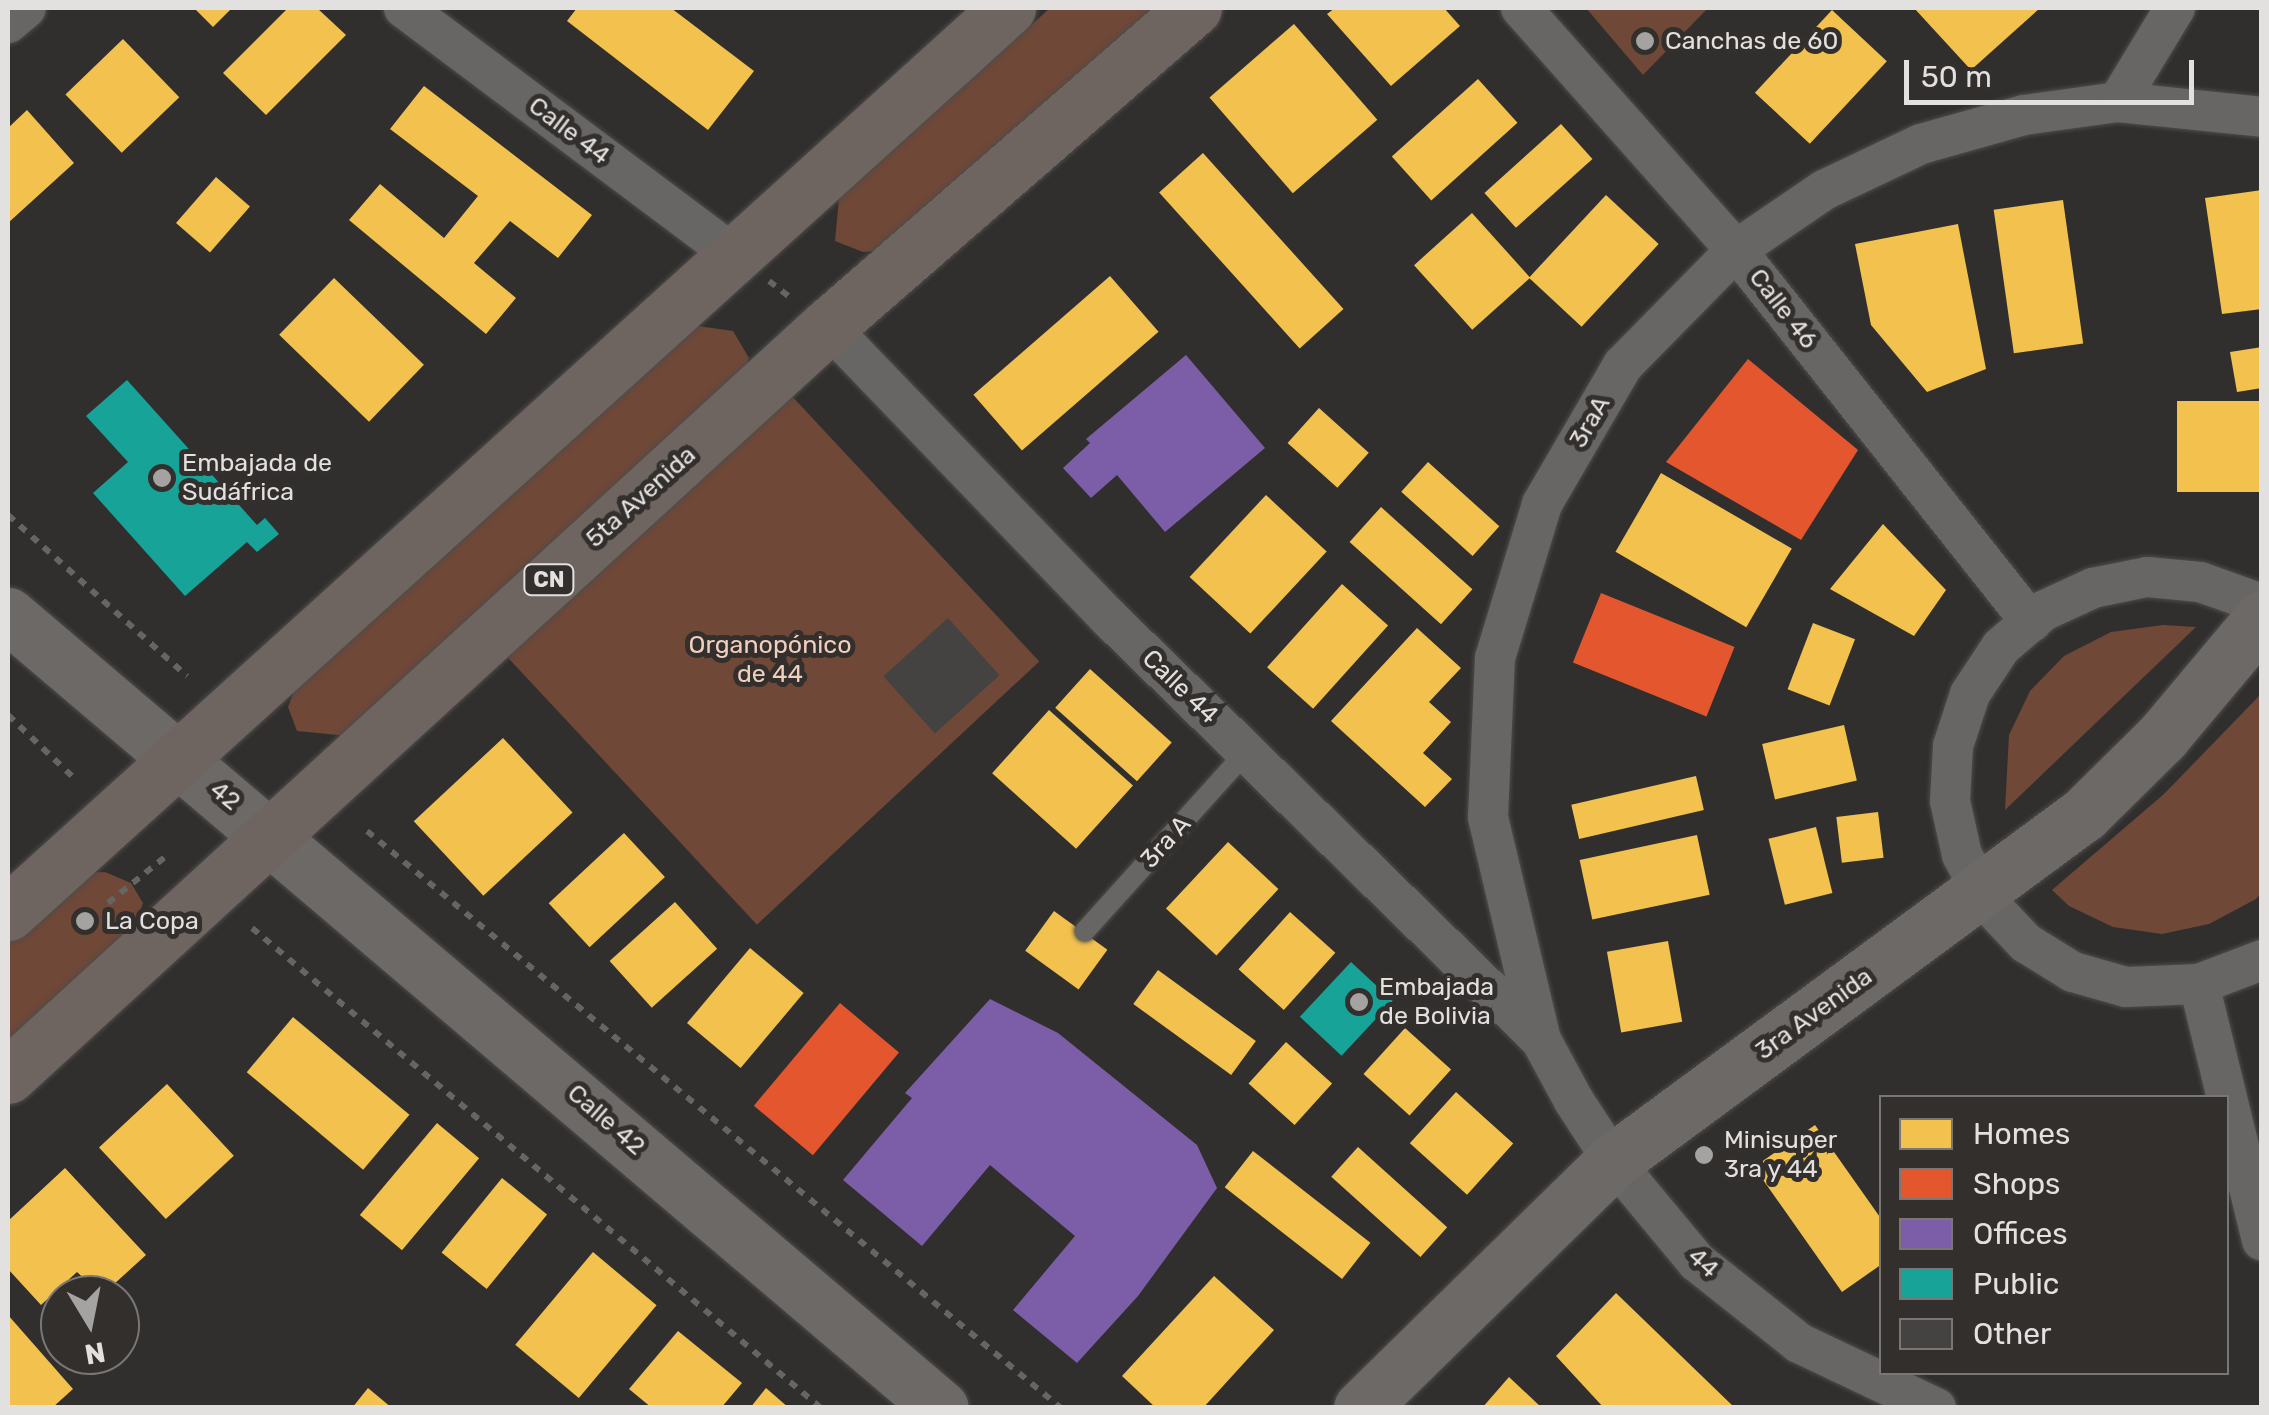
<!DOCTYPE html>
<html>
<head>
<meta charset="utf-8">
<style>
	body { margin:0 }
	#map { position:relative; width:2269px; height:1415px; overflow:hidden; background:#312f2e; font-family:Rubik,sans-serif }
	div>[style] { position:absolute }
	[style*='--x'] { left:calc(var(--x)*1px); top:calc(var(--y)*1px); width:calc(var(--w)*1px); rotate:calc(var(--a)*1deg) }
	.green>* { inset:0; background:#6f4838; transform-origin:0 0 }
	.homes>* { inset:0; background:#f2c14e; transform-origin:0 0 }
	.shops>* { inset:0; background:#e4572e; transform-origin:0 0 }
	.offices>* { inset:0; background:#7b5ea7 }
	.public>* { inset:0; background:#17a398; transform-origin:0 0 }
	.building>* { inset:0; background:#454342; transform-origin:0 0 }
	.path>* { height:6px; margin-top:-3px; transform-origin:0; background:repeating-linear-gradient(90deg,#666564 0 8px,transparent 0 16px) }
	.roads { filter:drop-shadow(0 0 2px #4d4c4b) drop-shadow(0 0 2px #4d4c4b) }
	.lane>* { height:20px; margin:-10px; padding:0 10px; transform-origin:10px; border-radius:10px; background:#676665 }
	.street>* { height:40px; margin:-20px; padding:0 20px; transform-origin:20px; border-radius:20px; background:#676665 }
	.secondary>* { height:55px; margin:-27.5px; padding:0 27.5px; transform-origin:27.5px; border-radius:27.5px; background:#6d6966 }
	.highway>* { height:55px; margin:-27.5px; padding:0 27.5px; transform-origin:27.5px; border-radius:27.5px; background:#6e6561 }
	.dots>* { width:28px; height:28px; translate:-50% -50%; box-sizing:border-box; border:5px solid #322f2d; border-radius:50% }
	span { translate:-50% -50%; white-space:nowrap; text-align:center; line-height:1.15; -webkit-text-stroke:10px #322f2d; paint-order:stroke }
	.shield-label span { padding:2px 8px; background:#322f2d; border:2px solid; border-radius:8px; -webkit-text-stroke-width:0 }
	.shield-label { font-size:22px; color:#e3e1e0; font-weight:700 }
	.poi-label { font-size:25px; color:#e3e1e0 }
	.left { translate:0 -50%; text-align:left }
	.street-label { font-size:25px; color:#e3e1e0 }
	.park-label { font-size:25px; color:#f2cebe }
	.frame { position:absolute; inset:0; border:10px solid #e3e1e0; pointer-events:none }
	.legend { position:absolute; left:1879px; top:1095px; width:350px; height:280px; box-sizing:border-box; background:#322f2d; border:2px solid #797675; margin:0; padding:12px 18px; list-style:none; font-size:30px; color:#e3e1e0 }
	.legend li { display:flex; align-items:center; gap:20px; height:50px }
	.legend b { width:50px; border:2px solid #797675 }
	.north { position:absolute; left:40px; top:1275px; width:100px; height:100px; box-sizing:border-box; background:#322f2d; border:2px solid #797675; border-radius:50%; rotate:170deg; font-size:28px; font-weight:700; line-height:40px; text-align:center; color:#e3e1e0 }
	.north::after { content:''; display:block; margin:auto; width:35px; height:45px; background:#a5a3a2; clip-path:polygon(50% 0,100% 100%,50% 72%,0 100%) }
	.scale { position:absolute; left:1904px; top:60px; width:290px; height:45px; box-sizing:border-box; border:5px solid #e3e1e0; border-top:0; padding-left:12px; font-size:30px; line-height:35px; white-space:nowrap; color:#e3e1e0; -webkit-text-stroke:8px #322f2d; paint-order:stroke }
</style>
</head>
<body>
<div id="map">
	<div class="green">
		<div style="clip-path:polygon(1050px 8px,1153px 8px,886px 250px,863px 252px,835px 241px,839px 199px)"></div>
		<div style="clip-path:polygon(1586px 8px,1708px 8px,1643px 75px)"></div>
		<div style="clip-path:polygon(691px 325px,733px 331px,749px 358px,742px 381px,349px 736px,297px 731px,288px 707px,298px 681px)"></div>
		<div style="left:789px;top:393px;width:367px;height:386px;rotate:47deg"></div>
		<div style="clip-path:polygon(2163px 625px,2196px 627px,2005px 810px,2009px 735px,2030px 691px,2064px 656px,2111px 632px)"></div>
		<div style="clip-path:polygon(2261px 694px,2262px 892px,2256px 899px,2209px 924px,2162px 934px,2113px 927px,2069px 906px,2052px 890px,2164px 794px)"></div>
		<div style="clip-path:polygon(105px 872px,131px 883px,143px 903px,134px 930px,8px 1043px,8px 941px,84px 873px)"></div>
	</div>
	<div class="homes">
		<div style="clip-path:polygon(194px 8px,232px 8px,213px 27px)"></div>
		<div style="clip-path:polygon(288px 8px,317px 8px,346px 35px,266px 115px,223px 73px)"></div>
		<div style="clip-path:polygon(577px 8px,671px 8px,754px 71px,708px 130px,567px 21px)"></div>
		<div style="clip-path:polygon(1335px 8px,1444px 8px,1460px 26px,1391px 86px,1327px 14px)"></div>
		<div style="clip-path:polygon(1914px 8px,2040px 8px,1971px 70px)"></div>
		<div style="left:1832px;top:10px;width:75px;height:113px;rotate:43deg"></div>
		<div style="left:1294px;top:24px;width:127px;height:112px;rotate:49deg"></div>
		<div style="left:123px;top:39px;width:81px;height:80px;rotate:46deg"></div>
		<div style="left:1478px;top:79px;width:59px;height:116px;rotate:48deg"></div>
		<div style="clip-path:polygon(424px 86px,592px 215px,558px 258px,510px 221px,474px 263px,516px 298px,486px 334px,349px 220px,380px 184px,444px 238px,478px 196px,390px 129px)"></div>
		<div style="clip-path:polygon(27px 110px,74px 163px,8px 223px,8px 128px)"></div>
		<div style="left:1561px;top:124px;width:47px;height:103px;rotate:48deg"></div>
		<div style="left:1203px;top:153px;width:210px;height:59px;rotate:48deg"></div>
		<div style="left:216px;top:177px;width:45px;height:61px;rotate:41deg"></div>
		<div style="clip-path:polygon(2262px 190px,2262px 309px,2222px 314px,2205px 198px)"></div>
		<div style="left:1606px;top:195px;width:72px;height:113px;rotate:43deg"></div>
		<div style="left:2063px;top:200px;width:145px;height:70px;rotate:82deg"></div>
		<div style="left:1472px;top:213px;width:87px;height:78px;rotate:48deg"></div>
		<div style="clip-path:polygon(1958px 224px,1986px 369px,1927px 392px,1871px 325px,1855px 244px)"></div>
		<div style="left:1110px;top:276px;width:74px;height:181px;rotate:49deg"></div>
		<div style="left:334px;top:278px;width:125px;height:79px;rotate:44deg"></div>
		<div style="clip-path:polygon(2262px 347px,2262px 388px,2237px 392px,2230px 352px)"></div>
		<div style="left:2262px;top:401px;width:91px;height:85px;rotate:90deg"></div>
		<div style="left:1319px;top:408px;width:67px;height:47px;rotate:42deg"></div>
		<div style="left:1428px;top:462px;width:96px;height:40px;rotate:42deg"></div>
		<div style="left:1661px;top:473px;width:151px;height:91px;rotate:30deg"></div>
		<div style="left:1266px;top:495px;width:83px;height:112px;rotate:43deg"></div>
		<div style="left:1381px;top:507px;width:123px;height:47px;rotate:42deg"></div>
		<div style="clip-path:polygon(1883px 524px,1946px 590px,1914px 636px,1830px 589px)"></div>
		<div style="left:1342px;top:584px;width:62px;height:112px;rotate:42deg"></div>
		<div style="left:1813px;top:623px;width:45px;height:71px;rotate:21deg"></div>
		<div style="clip-path:polygon(1417px 628px,1461px 668px,1429px 702px,1451px 722px,1423px 753px,1452px 779px,1425px 807px,1331px 721px)"></div>
		<div style="left:1090px;top:669px;width:110px;height:52px;rotate:42deg"></div>
		<div style="left:1049px;top:710px;width:113px;height:85px;rotate:42deg"></div>
		<div style="left:1844px;top:725px;width:57px;height:84px;rotate:77deg"></div>
		<div style="left:503px;top:738px;width:102px;height:122px;rotate:47deg"></div>
		<div style="left:1696px;top:776px;width:35px;height:128px;rotate:77deg"></div>
		<div style="left:1878px;top:812px;width:46px;height:42px;rotate:83deg"></div>
		<div style="left:1816px;top:827px;width:68px;height:49px;rotate:76deg"></div>
		<div style="left:624px;top:833px;width:60px;height:103px;rotate:47deg"></div>
		<div style="left:1697px;top:835px;width:61px;height:120px;rotate:78deg"></div>
		<div style="left:1228px;top:842px;width:69px;height:91px;rotate:43deg"></div>
		<div style="left:675px;top:902px;width:63px;height:88px;rotate:48deg"></div>
		<div style="left:1054px;top:911px;width:66px;height:49px;rotate:36deg"></div>
		<div style="left:1290px;top:912px;width:61px;height:77px;rotate:42deg"></div>
		<div style="left:1668px;top:941px;width:82px;height:62px;rotate:80deg"></div>
		<div style="left:750px;top:948px;width:70px;height:98px;rotate:40deg"></div>
		<div style="left:1158px;top:970px;width:121px;height:42px;rotate:36deg"></div>
		<div style="left:293px;top:1017px;width:152px;height:72px;rotate:40deg"></div>
		<div style="left:1405px;top:1028px;width:62px;height:62px;rotate:42deg"></div>
		<div style="left:1286px;top:1042px;width:62px;height:56px;rotate:42deg"></div>
		<div style="left:167px;top:1084px;width:98px;height:93px;rotate:47deg"></div>
		<div style="left:1456px;top:1092px;width:77px;height:69px;rotate:42deg"></div>
		<div style="left:437px;top:1123px;width:55px;height:120px;rotate:40deg"></div>
		<div style="clip-path:polygon(1815px 1125px,1882px 1220px,1882px 1264px,1842px 1292px,1754px 1167px)"></div>
		<div style="left:1358px;top:1147px;width:120px;height:40px;rotate:42deg"></div>
		<div style="left:1253px;top:1151px;width:149px;height:46px;rotate:38deg"></div>
		<div style="clip-path:polygon(65px 1168px,146px 1255px,102px 1295px,77px 1272px,41px 1305px,8px 1269px,8px 1221px)"></div>
		<div style="left:502px;top:1178px;width:58px;height:96px;rotate:39deg"></div>
		<div style="left:593px;top:1252px;width:83px;height:121px;rotate:40deg"></div>
		<div style="clip-path:polygon(1214px 1276px,1274px 1330px,1203px 1408px,1156px 1408px,1122px 1376px)"></div>
		<div style="clip-path:polygon(1616px 1293px,1735px 1408px,1604px 1408px,1556px 1356px)"></div>
		<div style="clip-path:polygon(8px 1315px,73px 1389px,52px 1408px,8px 1408px)"></div>
		<div style="clip-path:polygon(678px 1331px,742px 1383px,721px 1408px,652px 1408px,629px 1389px)"></div>
		<div style="clip-path:polygon(1509px 1377px,1542px 1408px,1482px 1408px)"></div>
		<div style="clip-path:polygon(368px 1388px,392px 1408px,352px 1408px)"></div>
		<div style="clip-path:polygon(766px 1388px,789px 1408px,750px 1408px)"></div>
	</div>
	<div class="shops">
		<div style="clip-path:polygon(1748px 359px,1858px 450px,1801px 540px,1666px 462px)"></div>
		<div style="left:1601px;top:593px;width:144px;height:75px;rotate:22deg"></div>
		<div style="left:840px;top:1003px;width:77px;height:134px;rotate:40deg"></div>
	</div>
	<div class="offices">
		<div style="clip-path:polygon(1186px 355px,1265px 448px,1165px 532px,1117px 475px,1091px 498px,1063px 468px,1090px 443px,1086px 439px)"></div>
		<div style="clip-path:polygon(990px 999px,1058px 1033px,1197px 1145px,1217px 1188px,1138px 1296px,1077px 1363px,1013px 1310px,1075px 1236px,990px 1165px,922px 1246px,843px 1180px,912px 1098px,905px 1093px)"></div>
	</div>
	<div class="public">
		<div style="clip-path:polygon(127px 380px,257px 525px,265px 518px,279px 534px,257px 552px,247px 542px,185px 596px,93px 493px,128px 462px,86px 416px)"></div>
		<div style="left:1351px;top:962px;width:57px;height:75px;rotate:43deg"></div>
	</div>
	<div class="building">
		<div style="left:948px;top:618px;width:77px;height:87px;rotate:48deg"></div>
	</div>
	<div class="path">
		<div style="--x:769;--y:281;--w:28;--a:38"></div>
		<div style="--x:8;--y:515;--w:241;--a:42"></div>
		<div style="--x:8;--y:715;--w:94;--a:43.7"></div>
		<div style="--x:367;--y:831;--w:903;--a:39.74"></div>
		<div style="--x:108;--y:903;--w:73;--a:-38.9"></div>
		<div style="--x:252;--y:928;--w:744;--a:40.15"></div>
	</div>
	<div class="roads">
		<div class="lane">
			<div style="--x:1085;--y:931;--w:241;--a:-48"></div>
		</div>
		<div class="street">
			<div style="--x:404;--y:8;--w:411;--a:36.8"></div>
			<div style="--x:1521;--y:8;--w:324;--a:48.4"></div>
			<div style="--x:1736;--y:250;--w:475;--a:51.6"></div>
			<div style="--x:8;--y:23;--w:23;--a:-40"></div>
			<div style="--x:2118;--y:102;--w:110;--a:-58.8"></div>
			<div style="--x:828;--y:326;--w:404;--a:46.1"></div>
			<div style="--x:1108;--y:617;--w:605;--a:44.33"></div>
			<div style="--x:2262;--y:604;--w:66;--a:-160.5"></div>
			<div style="--x:2200;--y:582;--w:53;--a:-174.6"></div>
			<div style="--x:2147;--y:577;--w:55;--a:168.5"></div>
			<div style="--x:2093;--y:588;--w:55;--a:155.3"></div>
			<div style="--x:2043;--y:611;--w:55;--a:139.4"></div>
			<div style="--x:2001;--y:647;--w:56;--a:123.4"></div>
			<div style="--x:1970;--y:694;--w:55;--a:108.1"></div>
			<div style="--x:1953;--y:746;--w:55;--a:93.1"></div>
			<div style="--x:1950;--y:801;--w:55;--a:77.5"></div>
			<div style="--x:1962;--y:855;--w:55;--a:61.6"></div>
			<div style="--x:1988;--y:903;--w:55;--a:46.5"></div>
			<div style="--x:2026;--y:943;--w:55;--a:31.7"></div>
			<div style="--x:2073;--y:972;--w:55;--a:15.8"></div>
			<div style="--x:2126;--y:987;--w:73;--a:-2.4"></div>
			<div style="--x:2199;--y:984;--w:67;--a:-20.9"></div>
			<div style="--x:2199;--y:984;--w:264;--a:76.2"></div>
			<div style="--x:1936;--y:1408;--w:152;--a:-154.6"></div>
			<div style="--x:1799;--y:1343;--w:130;--a:-141.5"></div>
			<div style="--x:1697;--y:1262;--w:131;--a:-129.7"></div>
			<div style="--x:1613;--y:1161;--w:72;--a:-123"></div>
			<div style="--x:1574;--y:1101;--w:69;--a:-118.4"></div>
			<div style="--x:1541;--y:1040;--w:229;--a:-103.4"></div>
			<div style="--x:1488;--y:817;--w:159;--a:-87.5"></div>
			<div style="--x:1495;--y:658;--w:161;--a:-73"></div>
			<div style="--x:1542;--y:504;--w:161;--a:-59.8"></div>
			<div style="--x:1623;--y:365;--w:161;--a:-45.5"></div>
			<div style="--x:1736;--y:250;--w:107;--a:-34.3"></div>
			<div style="--x:1824;--y:190;--w:107;--a:-25.4"></div>
			<div style="--x:1921;--y:144;--w:107;--a:-15.7"></div>
			<div style="--x:2024;--y:115;--w:95;--a:-7.9"></div>
			<div style="--x:2118;--y:102;--w:145;--a:5.9"></div>
		</div>
		<div class="secondary">
			<div style="--x:8;--y:615;--w:1224;--a:40.36"></div>
			<div style="--x:1361;--y:1408;--w:353;--a:-44.4"></div>
			<div style="--x:1613;--y:1161;--w:585;--a:-36.38"></div>
			<div style="--x:2084;--y:814;--w:110;--a:-44.6"></div>
			<div style="--x:2162;--y:737;--w:155;--a:-50"></div>
		</div>
		<div class="highway">
			<div style="--x:8;--y:913;--w:1349;--a:-42.15"></div>
			<div style="--x:8;--y:1076;--w:1111;--a:-42.45"></div>
			<div style="--x:828;--y:326;--w:485;--a:-41"></div>
		</div>
	</div>
	<div class="dots">
		<div style="left:1645px;top:41px;background:#a5a3a2"></div>
		<div style="left:162px;top:478px;background:#a5a3a2"></div>
		<div style="left:85px;top:921px;background:#a5a3a2"></div>
		<div style="left:1359px;top:1002px;background:#a5a3a2"></div>
		<div style="left:1704px;top:1155px;background:#a5a3a2"></div>
	</div>
	<div class="shield-label">
		<span style="left:549px;top:580px">CN</span>
	</div>
	<div class="poi-label">
		<span class="left" style="left:1665px;top:41px">Canchas de 60</span>
		<span class="left" style="left:182px;top:478px">Embajada de<br>Sudáfrica</span>
		<span class="left" style="left:105px;top:921px">La Copa</span>
		<span class="left" style="left:1379px;top:1002px">Embajada<br>de Bolivia</span>
		<span class="left" style="left:1724px;top:1155px">Minisuper<br>3ra y 44</span>
	</div>
	<div class="street-label">
		<span style="left:569px;top:131px;rotate:37deg">Calle 44</span>
		<span style="left:1783px;top:309px;rotate:52deg">Calle 46</span>
		<span style="left:1590px;top:422px;rotate:-60deg">3raA</span>
		<span style="left:641px;top:497px;rotate:-42deg">5ta Avenida</span>
		<span style="left:1180px;top:687px;rotate:44deg">Calle 44</span>
		<span style="left:225px;top:796px;rotate:39deg">42</span>
		<span style="left:1166px;top:842px;rotate:-48deg">3ra A</span>
		<span style="left:1814px;top:1014px;rotate:-36deg">3ra Avenida</span>
		<span style="left:606px;top:1120px;rotate:41deg">Calle 42</span>
		<span style="left:1703px;top:1263px;rotate:43deg">44</span>
	</div>
	<div class="park-label">
		<span style="left:770px;top:660px">Organopónico<br>de 44</span>
	</div>
	<div class="frame"></div>
	<ul class="legend">
	<li><b style="height:28px;background:#f2c14e"></b>Homes</li>
	<li><b style="height:28px;background:#e4572e"></b>Shops</li>
	<li><b style="height:28px;background:#7b5ea7"></b>Offices</li>
	<li><b style="height:28px;background:#17a398"></b>Public</li>
	<li><b style="height:28px;background:#454342"></b>Other</li>
	</ul>
	<div class="north">N</div>
	<div class="scale">50 m</div>
</div>
</body>
</html>
